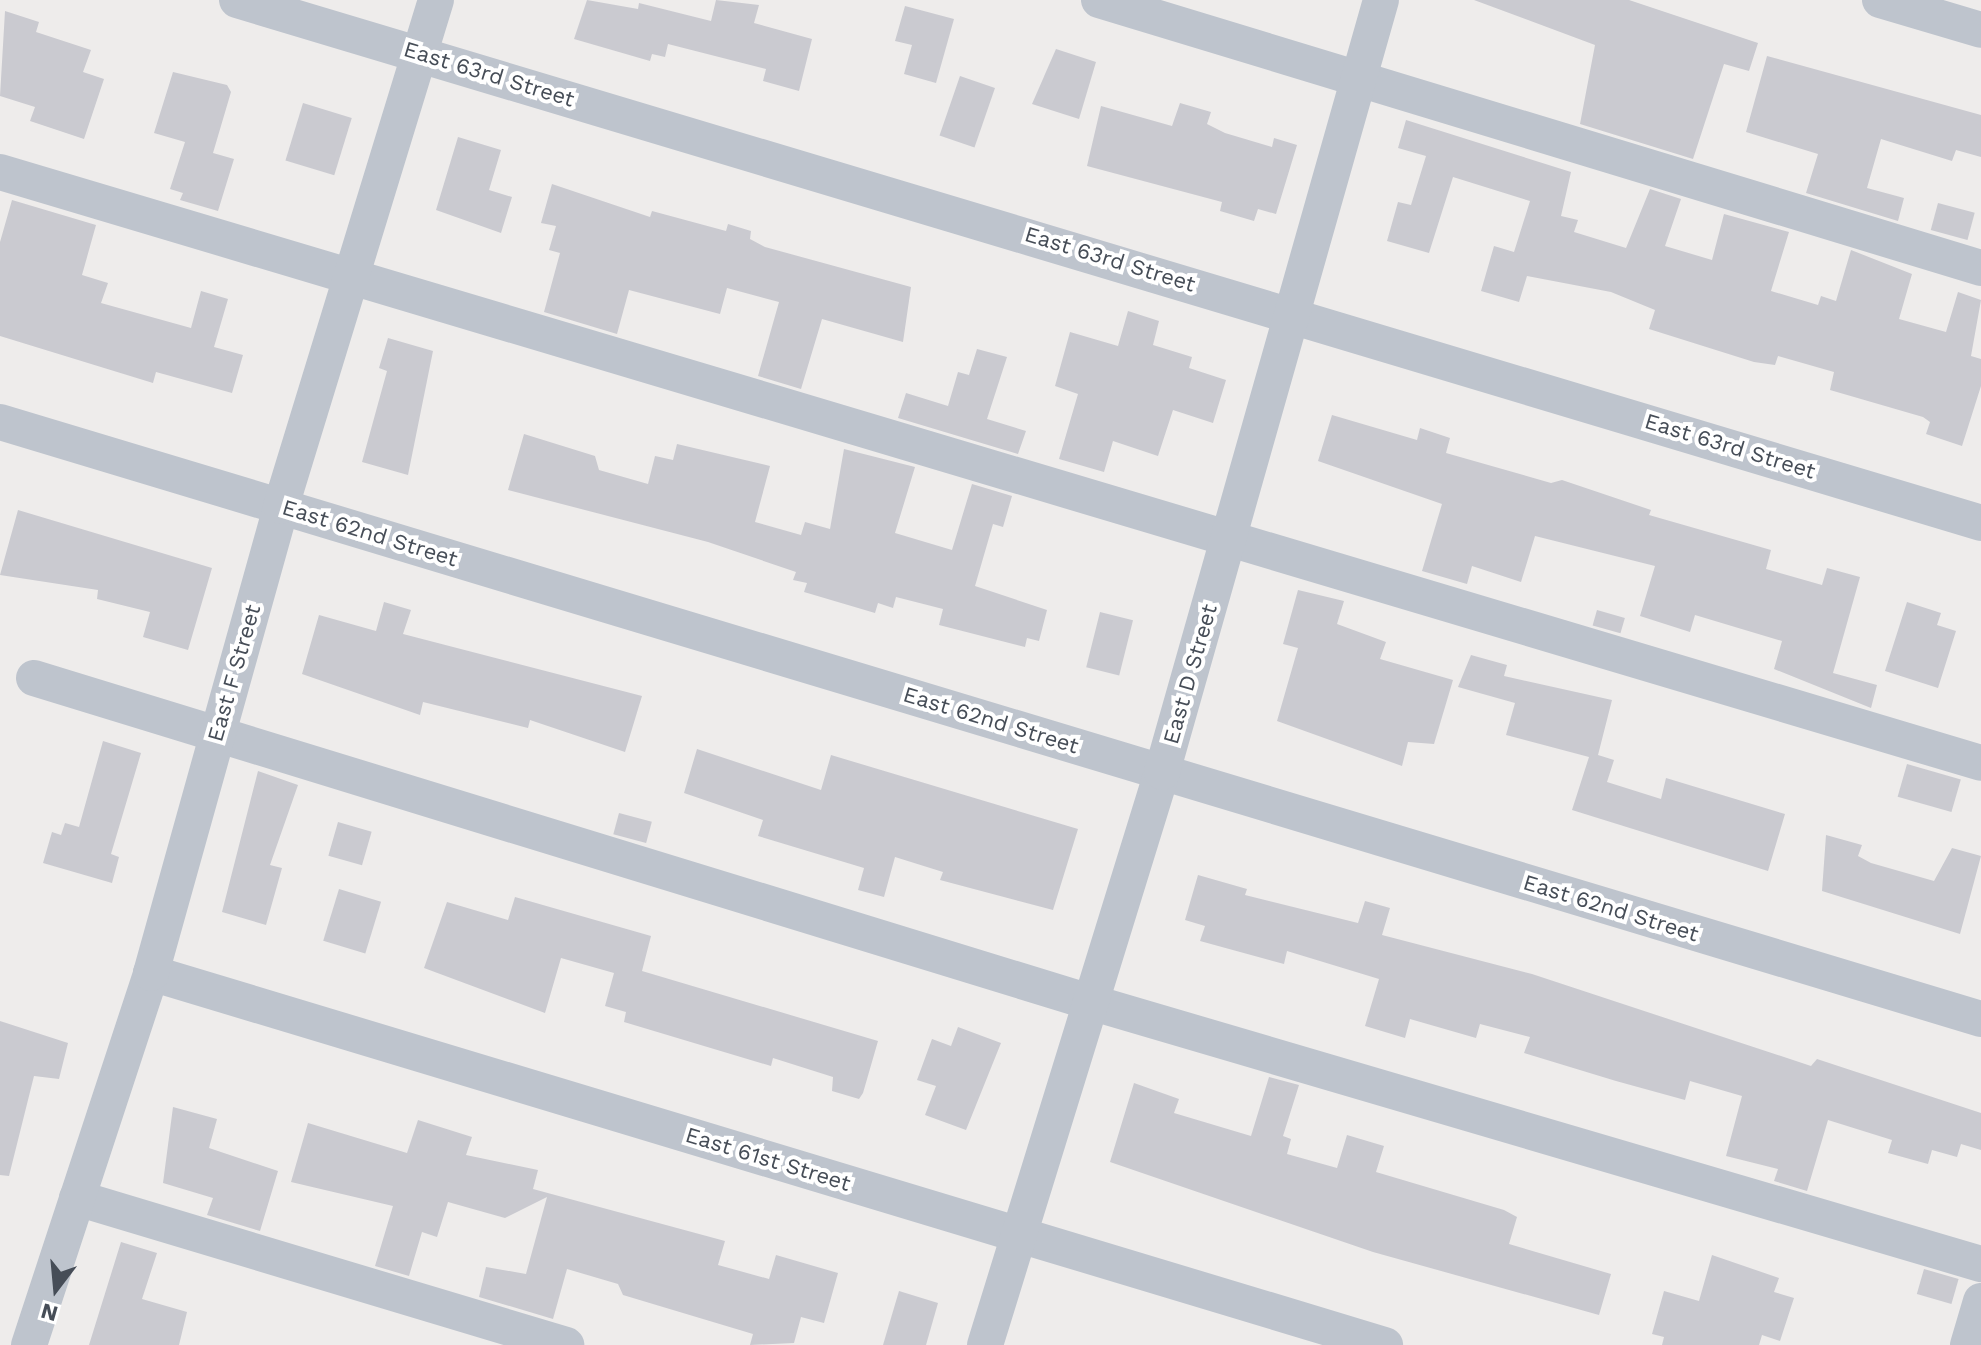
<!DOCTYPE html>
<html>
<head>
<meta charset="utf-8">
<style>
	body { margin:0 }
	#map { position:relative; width:1981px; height:1345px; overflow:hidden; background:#eeeceb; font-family:"Work Sans",sans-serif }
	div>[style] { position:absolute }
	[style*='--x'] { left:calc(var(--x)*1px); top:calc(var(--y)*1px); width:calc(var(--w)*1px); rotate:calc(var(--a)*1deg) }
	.building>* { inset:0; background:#cacad0; transform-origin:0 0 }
	.minor>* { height:36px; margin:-18px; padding:0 18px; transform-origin:18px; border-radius:18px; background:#bec4cd }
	span { translate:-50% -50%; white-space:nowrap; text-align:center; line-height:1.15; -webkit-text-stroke:8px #fff; paint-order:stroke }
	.street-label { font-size:22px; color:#464d57 }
	.north { position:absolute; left:16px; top:1249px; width:80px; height:80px; -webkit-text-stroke:6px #fff; paint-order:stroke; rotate:196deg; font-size:22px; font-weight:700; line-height:32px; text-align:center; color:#464d57 }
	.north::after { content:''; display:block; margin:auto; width:28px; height:36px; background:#464d57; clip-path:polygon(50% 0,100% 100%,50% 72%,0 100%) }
</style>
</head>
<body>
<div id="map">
	<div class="building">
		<div style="clip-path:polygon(587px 0,638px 9px,639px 3px,711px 21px,716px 0,759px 5px,754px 23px,812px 39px,799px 91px,763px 81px,766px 69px,668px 44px,665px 57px,652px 54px,650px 61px,574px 39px)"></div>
		<div style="clip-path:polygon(1474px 0,1629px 0,1758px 43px,1749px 71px,1724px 64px,1693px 159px,1580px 124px,1595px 45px)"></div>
		<div style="clip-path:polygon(905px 6px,954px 19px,936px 83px,904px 74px,912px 45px,895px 41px)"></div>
		<div style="clip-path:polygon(5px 11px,39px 22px,36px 32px,91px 50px,83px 72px,104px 79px,84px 139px,30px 121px,35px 107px,0 96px)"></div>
		<div style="clip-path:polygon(1056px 49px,1096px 62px,1079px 119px,1032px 104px)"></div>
		<div style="clip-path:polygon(1767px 56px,1981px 115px,1981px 157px,1956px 150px,1952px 161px,1881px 139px,1867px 188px,1904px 198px,1898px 221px,1806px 193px,1818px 154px,1746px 132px)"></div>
		<div style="clip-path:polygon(173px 72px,227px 85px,231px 92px,213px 153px,234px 159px,218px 211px,180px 200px,183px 193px,170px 189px,185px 142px,154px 133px)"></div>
		<div style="left:960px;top:76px;width:37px;height:63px;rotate:19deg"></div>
		<div style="left:303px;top:103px;width:51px;height:60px;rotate:17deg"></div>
		<div style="clip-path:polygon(1180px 103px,1211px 112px,1207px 124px,1225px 133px,1272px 147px,1274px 138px,1297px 145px,1276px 214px,1258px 209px,1254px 221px,1220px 211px,1222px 202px,1087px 166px,1101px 106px,1172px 126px)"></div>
		<div style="clip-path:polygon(1406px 120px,1571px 172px,1561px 216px,1578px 220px,1574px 232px,1626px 248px,1650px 189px,1681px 199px,1665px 246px,1712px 260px,1724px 214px,1789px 232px,1771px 291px,1818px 305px,1821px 296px,1836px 301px,1851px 250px,1912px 274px,1899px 319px,1946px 332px,1958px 292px,1981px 300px,1971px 356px,1981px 359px,1981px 386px,1962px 446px,1926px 434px,1930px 422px,1923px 417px,1830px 390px,1834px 372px,1778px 356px,1775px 365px,1754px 362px,1649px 329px,1655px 310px,1611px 292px,1527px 276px,1519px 302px,1481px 291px,1494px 246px,1514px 252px,1530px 201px,1453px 177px,1429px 253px,1387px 241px,1398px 202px,1411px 205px,1426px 156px,1398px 148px)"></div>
		<div style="clip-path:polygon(458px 137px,501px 150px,489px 190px,512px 197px,501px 233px,436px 210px)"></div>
		<div style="clip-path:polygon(552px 184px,650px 217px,652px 211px,726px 231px,728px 224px,751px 231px,750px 239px,765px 247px,911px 287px,903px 342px,822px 319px,801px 389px,758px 376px,779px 302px,727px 288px,720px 314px,629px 290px,617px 334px,544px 312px,560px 253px,549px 250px,556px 226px,541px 223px)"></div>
		<div style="clip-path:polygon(12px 200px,96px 225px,82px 275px,108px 283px,101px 303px,191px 328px,201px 291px,228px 299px,214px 347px,243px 355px,232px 393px,156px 372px,153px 383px,0 336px,0 242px)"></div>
		<div style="left:1938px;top:203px;width:38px;height:28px;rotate:15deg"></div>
		<div style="clip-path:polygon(1128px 311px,1159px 321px,1153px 345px,1192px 357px,1189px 368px,1226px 380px,1213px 423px,1173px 410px,1158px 456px,1113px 441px,1104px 472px,1059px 459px,1078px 394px,1055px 386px,1070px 332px,1118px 346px)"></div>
		<div style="clip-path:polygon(388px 338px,433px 351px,408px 475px,362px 462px,387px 371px,379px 368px)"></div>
		<div style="clip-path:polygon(977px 349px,1007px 357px,987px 419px,1026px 431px,1018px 454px,898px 418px,906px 393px,948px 406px,958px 372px,969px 375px)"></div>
		<div style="clip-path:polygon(1332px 415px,1417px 440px,1420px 428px,1450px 438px,1446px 453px,1551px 483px,1562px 480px,1651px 510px,1649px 515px,1771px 550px,1766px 569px,1822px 585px,1827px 568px,1860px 577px,1833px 673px,1877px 685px,1871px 708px,1774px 669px,1782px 641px,1695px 615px,1690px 632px,1640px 616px,1655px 566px,1535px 536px,1521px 582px,1472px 566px,1467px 584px,1422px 571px,1442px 504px,1318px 461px)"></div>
		<div style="clip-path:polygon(524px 434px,595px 456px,599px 470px,648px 484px,655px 456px,673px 460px,677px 444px,770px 466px,755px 522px,801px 535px,805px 522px,830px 529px,844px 449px,915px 467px,895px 533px,952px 550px,972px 484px,1012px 496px,1003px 527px,993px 524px,975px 586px,1047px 610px,1039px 641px,1027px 638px,1025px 647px,939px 625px,943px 609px,896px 597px,893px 608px,878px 603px,875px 613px,804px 592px,807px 583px,793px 580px,796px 572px,708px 542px,508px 490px)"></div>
		<div style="clip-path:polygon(18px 510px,212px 568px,188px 650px,143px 637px,150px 612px,97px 599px,98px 590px,0 575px)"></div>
		<div style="clip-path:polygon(1298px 590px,1344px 601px,1337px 624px,1386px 642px,1380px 659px,1453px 680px,1434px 744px,1408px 742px,1402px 766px,1277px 721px,1298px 648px,1283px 644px)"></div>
		<div style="clip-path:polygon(384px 602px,411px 610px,403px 634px,642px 696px,625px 752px,530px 720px,528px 728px,423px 702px,420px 715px,302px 674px,319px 615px,376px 631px)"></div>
		<div style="clip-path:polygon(1907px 602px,1941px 613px,1937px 625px,1956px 631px,1938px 688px,1885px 671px)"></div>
		<div style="left:1597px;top:610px;width:29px;height:16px;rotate:16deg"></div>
		<div style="left:1100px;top:612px;width:34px;height:57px;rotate:14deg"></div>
		<div style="clip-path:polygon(1471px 655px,1507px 665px,1504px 676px,1612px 700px,1598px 755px,1614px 760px,1607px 782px,1661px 799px,1666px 778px,1785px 814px,1768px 871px,1572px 810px,1589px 757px,1506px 735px,1515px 703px,1458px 687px)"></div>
		<div style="clip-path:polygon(103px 741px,141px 753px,111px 854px,119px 857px,112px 883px,43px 863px,52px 832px,61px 835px,65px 823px,79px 827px)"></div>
		<div style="clip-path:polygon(697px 749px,821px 790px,831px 755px,1078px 829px,1053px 910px,940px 880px,943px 872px,895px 857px,884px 897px,858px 890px,864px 868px,758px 836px,763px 820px,684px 793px)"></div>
		<div style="left:1907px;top:764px;width:56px;height:34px;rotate:16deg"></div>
		<div style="clip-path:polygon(258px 771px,298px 785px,270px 865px,282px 868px,266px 925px,222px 912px)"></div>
		<div style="left:619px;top:813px;width:34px;height:22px;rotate:15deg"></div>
		<div style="left:338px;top:822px;width:35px;height:35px;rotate:16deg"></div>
		<div style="clip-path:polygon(1826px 835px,1862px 845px,1858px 856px,1871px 863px,1934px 881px,1952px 848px,1981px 856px,1960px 934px,1822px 891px)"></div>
		<div style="clip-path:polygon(1198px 875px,1247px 889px,1245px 895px,1358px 923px,1365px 901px,1390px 908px,1382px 935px,1532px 974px,1811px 1066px,1817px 1059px,1981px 1113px,1981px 1150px,1961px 1144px,1957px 1157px,1932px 1150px,1928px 1164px,1888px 1153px,1892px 1140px,1828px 1120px,1807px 1191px,1774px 1181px,1778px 1169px,1726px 1156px,1742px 1096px,1690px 1081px,1685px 1100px,1616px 1081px,1524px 1053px,1530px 1037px,1480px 1024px,1476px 1038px,1410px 1019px,1405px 1038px,1365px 1026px,1379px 979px,1287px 951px,1284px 964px,1200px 941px,1205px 926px,1185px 920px)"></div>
		<div style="left:339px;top:889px;width:44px;height:54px;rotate:17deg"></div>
		<div style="clip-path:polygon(515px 897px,651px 936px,642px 971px,878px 1041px,863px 1093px,859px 1099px,832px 1091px,833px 1077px,773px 1058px,771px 1066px,624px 1022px,626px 1012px,605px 1006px,614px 973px,561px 958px,545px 1013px,424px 968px,447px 902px,508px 920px)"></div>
		<div style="clip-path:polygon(0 1021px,68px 1043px,59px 1079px,34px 1076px,9px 1176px,0 1175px)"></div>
		<div style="clip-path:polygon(958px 1027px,1001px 1043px,966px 1130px,925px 1115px,936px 1086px,917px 1080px,932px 1039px,951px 1046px)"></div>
		<div style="clip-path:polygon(1269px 1077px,1299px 1085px,1283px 1136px,1291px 1139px,1287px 1154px,1337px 1168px,1347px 1135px,1384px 1146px,1376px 1172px,1504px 1210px,1517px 1217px,1509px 1244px,1611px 1274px,1599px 1315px,1373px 1252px,1110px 1162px,1134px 1083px,1179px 1099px,1174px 1113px,1251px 1136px)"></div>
		<div style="clip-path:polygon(173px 1107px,217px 1119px,209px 1148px,278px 1171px,260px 1231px,207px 1215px,213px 1198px,163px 1183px)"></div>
		<div style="clip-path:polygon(418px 1120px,472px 1137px,466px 1155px,538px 1170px,533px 1189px,725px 1241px,718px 1265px,769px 1279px,776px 1255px,838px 1273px,824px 1323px,801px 1317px,794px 1343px,750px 1345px,753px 1334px,623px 1295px,618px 1284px,567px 1269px,553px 1319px,479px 1297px,486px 1267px,526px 1274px,547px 1197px,505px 1218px,448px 1202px,437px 1237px,422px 1232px,409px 1276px,375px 1266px,393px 1206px,291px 1182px,308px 1123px,407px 1153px)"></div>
		<div style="clip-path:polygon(121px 1242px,157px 1253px,142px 1299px,187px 1312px,179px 1345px,89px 1345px)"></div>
		<div style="clip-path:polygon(1712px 1255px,1779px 1278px,1774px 1292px,1794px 1298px,1780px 1341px,1762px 1335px,1759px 1345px,1662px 1345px,1664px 1337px,1652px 1334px,1664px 1291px,1699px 1301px)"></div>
		<div style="left:1924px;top:1269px;width:36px;height:26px;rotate:16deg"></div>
		<div style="clip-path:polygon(899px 1291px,938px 1303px,926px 1345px,883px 1345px)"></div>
	</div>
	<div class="minor">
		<div style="--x:237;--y:0;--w:1821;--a:16.69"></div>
		<div style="--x:1099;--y:0;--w:922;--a:16.9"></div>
		<div style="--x:1880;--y:0;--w:105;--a:16.5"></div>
		<div style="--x:0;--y:172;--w:2067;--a:16.61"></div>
		<div style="--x:0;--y:422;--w:2069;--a:16.77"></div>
		<div style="--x:34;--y:678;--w:1105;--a:17.06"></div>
		<div style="--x:1090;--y:1002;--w:929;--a:16.39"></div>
		<div style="--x:151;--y:973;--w:1289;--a:16.78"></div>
		<div style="--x:77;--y:1198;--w:511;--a:16.73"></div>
		<div style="--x:29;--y:1345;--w:391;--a:-71.8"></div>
		<div style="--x:151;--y:973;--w:485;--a:-74.4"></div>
		<div style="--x:281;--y:506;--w:529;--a:-72.97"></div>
		<div style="--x:985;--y:1345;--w:600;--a:-72.83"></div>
		<div style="--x:1162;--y:772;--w:802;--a:-74.16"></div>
		<div style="--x:1968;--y:1345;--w:46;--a:-73.5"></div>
	</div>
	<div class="street-label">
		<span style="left:489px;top:74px;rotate:17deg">East 63rd Street</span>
		<span style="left:1110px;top:259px;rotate:17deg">East 63rd Street</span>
		<span style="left:1730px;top:446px;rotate:17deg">East 63rd Street</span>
		<span style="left:370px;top:533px;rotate:17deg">East 62nd Street</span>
		<span style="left:234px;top:673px;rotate:-74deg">East F Street</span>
		<span style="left:1190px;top:674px;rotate:-74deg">East D Street</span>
		<span style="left:991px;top:720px;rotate:17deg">East 62nd Street</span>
		<span style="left:1611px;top:908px;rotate:17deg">East 62nd Street</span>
		<span style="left:768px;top:1159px;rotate:17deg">East 61st Street</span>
	</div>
	<div class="north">N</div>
</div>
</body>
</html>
